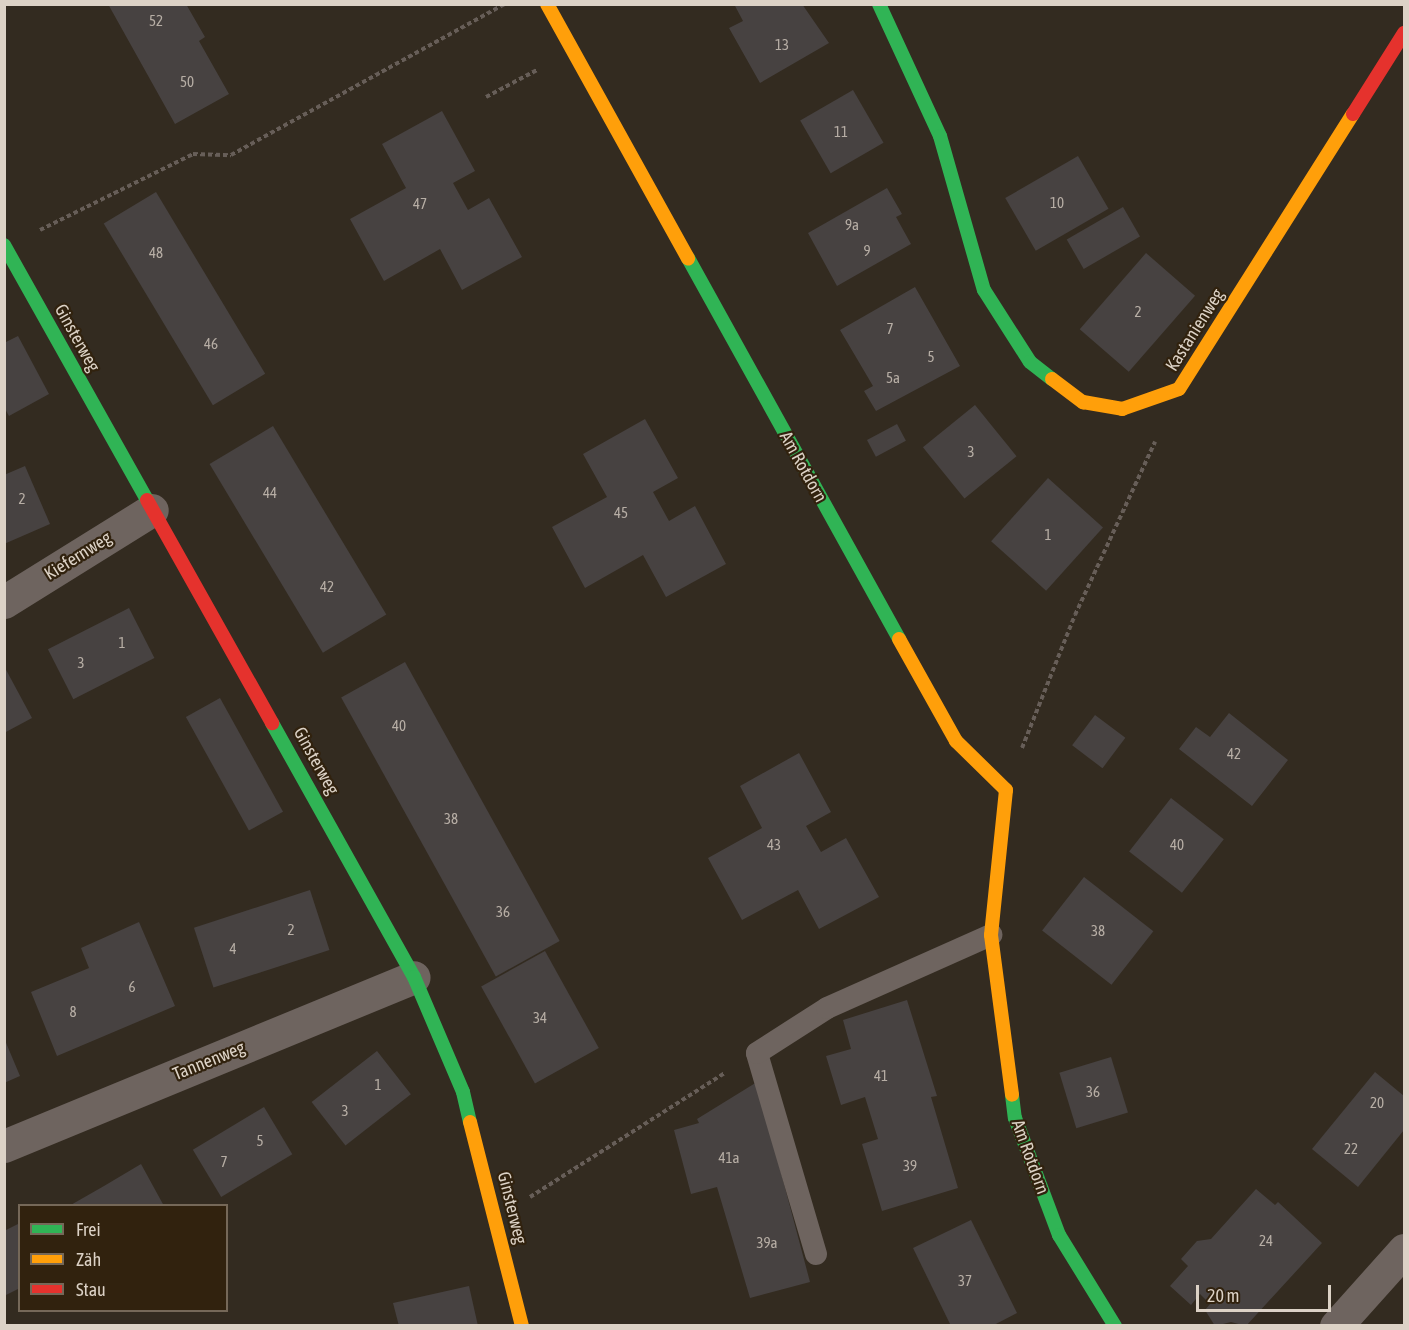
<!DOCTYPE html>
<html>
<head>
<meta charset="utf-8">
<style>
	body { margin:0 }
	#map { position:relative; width:1409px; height:1330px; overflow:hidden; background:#332b20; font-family:"Asap Condensed",sans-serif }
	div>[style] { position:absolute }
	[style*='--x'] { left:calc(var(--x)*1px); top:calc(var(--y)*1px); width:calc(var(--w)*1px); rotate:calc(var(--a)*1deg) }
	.building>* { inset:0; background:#474241; transform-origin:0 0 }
	.path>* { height:4px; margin-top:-2px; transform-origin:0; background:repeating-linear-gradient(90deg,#675e58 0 4.5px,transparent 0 7.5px) }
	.lane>* { height:22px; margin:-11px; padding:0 11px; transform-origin:11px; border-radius:11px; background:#6e645f }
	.street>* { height:33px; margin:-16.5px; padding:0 16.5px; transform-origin:16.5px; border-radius:16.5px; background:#6e645f }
	.fast>* { height:14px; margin:-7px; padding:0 7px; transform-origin:7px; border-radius:7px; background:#30b455 }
	.slow>* { height:14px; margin:-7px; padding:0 7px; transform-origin:7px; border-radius:7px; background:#ff9f0a }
	.jam>* { height:14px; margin:-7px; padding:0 7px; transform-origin:7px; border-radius:7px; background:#e5322d }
	span { translate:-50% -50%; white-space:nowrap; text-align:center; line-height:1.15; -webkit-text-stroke:4.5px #31220e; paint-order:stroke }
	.number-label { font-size:15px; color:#b7aea5 }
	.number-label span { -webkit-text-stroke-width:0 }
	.street-label { font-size:18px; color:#dcd2c6 }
	.frame { position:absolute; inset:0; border:6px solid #dcd2c6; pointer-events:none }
	.legend { position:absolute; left:18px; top:1204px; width:210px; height:108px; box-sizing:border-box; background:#31220e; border:2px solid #756858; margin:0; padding:8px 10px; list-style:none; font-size:18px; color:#dcd2c6 }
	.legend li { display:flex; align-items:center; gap:12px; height:30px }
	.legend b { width:30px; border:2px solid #756858 }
	.scale { position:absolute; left:1196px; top:1285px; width:135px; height:27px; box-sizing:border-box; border:3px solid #dcd2c6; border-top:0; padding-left:8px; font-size:18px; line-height:21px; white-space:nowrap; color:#dcd2c6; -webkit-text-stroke:4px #31220e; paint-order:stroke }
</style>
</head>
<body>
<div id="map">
	<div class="building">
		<div style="clip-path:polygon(108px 4px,186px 4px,205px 37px,199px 41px,229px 94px,175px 124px)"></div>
		<div style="clip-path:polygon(734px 4px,802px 4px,829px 43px,760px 83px,729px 28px,743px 21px)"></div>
		<div style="left:853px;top:90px;width:61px;height:61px;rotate:60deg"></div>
		<div style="clip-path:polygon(442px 111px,475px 171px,453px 183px,468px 210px,489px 198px,522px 257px,462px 290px,440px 249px,384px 281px,350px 219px,406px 188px,382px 144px)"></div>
		<div style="left:1078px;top:156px;width:61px;height:84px;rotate:60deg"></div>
		<div style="clip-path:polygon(887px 188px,902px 214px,896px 217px,911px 244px,837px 286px,808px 233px)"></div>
		<div style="left:156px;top:192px;width:212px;height:61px;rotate:59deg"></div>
		<div style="left:1123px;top:207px;width:34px;height:65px;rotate:60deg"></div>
		<div style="left:1146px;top:253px;width:65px;height:101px;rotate:41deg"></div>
		<div style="clip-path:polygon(915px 287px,960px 366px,876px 411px,864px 391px,873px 386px,840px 330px)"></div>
		<div style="clip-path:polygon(18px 336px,49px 394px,9px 416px,4px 407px,4px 343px)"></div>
		<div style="left:975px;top:405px;width:66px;height:67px;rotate:51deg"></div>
		<div style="clip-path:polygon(645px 419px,678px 478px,653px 492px,669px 521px,695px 506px,726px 564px,666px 597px,643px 555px,585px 588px,552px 527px,607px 497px,583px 454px)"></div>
		<div style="left:897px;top:424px;width:19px;height:34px;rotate:62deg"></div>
		<div style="left:273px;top:426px;width:220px;height:74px;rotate:59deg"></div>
		<div style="clip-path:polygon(25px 466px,50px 524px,4px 544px,4px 475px)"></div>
		<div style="left:1048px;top:478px;width:74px;height:85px;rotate:42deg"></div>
		<div style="left:129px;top:608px;width:56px;height:91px;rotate:63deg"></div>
		<div style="left:405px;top:662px;width:319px;height:73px;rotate:61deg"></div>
		<div style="clip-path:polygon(4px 666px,32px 718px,4px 733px)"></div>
		<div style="left:220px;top:698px;width:130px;height:39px;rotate:61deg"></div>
		<div style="clip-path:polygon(1229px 713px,1288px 760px,1252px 806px,1179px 749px,1196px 727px,1210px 737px)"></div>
		<div style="left:1095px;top:715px;width:38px;height:38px;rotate:37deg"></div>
		<div style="clip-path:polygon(799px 753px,831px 812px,806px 826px,821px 852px,846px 838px,879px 897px,819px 929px,798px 890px,742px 920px,708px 858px,762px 828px,740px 786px)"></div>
		<div style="left:1171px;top:798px;width:67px;height:68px;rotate:38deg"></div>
		<div style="left:1084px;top:877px;width:88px;height:68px;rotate:38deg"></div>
		<div style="left:310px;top:890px;width:63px;height:122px;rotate:72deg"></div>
		<div style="clip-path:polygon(139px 922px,175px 1006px,57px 1056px,31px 992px,89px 968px,81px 948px)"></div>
		<div style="left:545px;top:951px;width:111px;height:73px;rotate:61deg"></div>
		<div style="clip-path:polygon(907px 1000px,937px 1096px,931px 1097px,958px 1188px,882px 1211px,862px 1144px,878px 1139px,865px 1097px,841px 1105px,826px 1056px,851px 1049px,843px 1020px)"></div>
		<div style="clip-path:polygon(4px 1038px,20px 1076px,4px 1083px)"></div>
		<div style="left:377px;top:1051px;width:55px;height:83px;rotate:52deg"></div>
		<div style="left:1111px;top:1057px;width:58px;height:54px;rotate:73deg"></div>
		<div style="clip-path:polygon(1375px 1072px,1404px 1096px,1404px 1130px,1358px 1187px,1312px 1149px)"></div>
		<div style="clip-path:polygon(757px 1082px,810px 1282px,750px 1298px,717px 1187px,691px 1194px,674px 1130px,699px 1123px,697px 1119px)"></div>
		<div style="left:264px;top:1107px;width:55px;height:83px;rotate:59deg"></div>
		<div style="clip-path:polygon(141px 1164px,164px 1206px,69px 1206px,104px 1186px)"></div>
		<div style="clip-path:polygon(1256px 1189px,1275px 1205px,1278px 1202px,1322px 1243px,1246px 1326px,1231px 1322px,1215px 1326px,1205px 1310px,1210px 1304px,1200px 1294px,1191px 1305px,1170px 1286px,1188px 1266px,1181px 1259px,1197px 1241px,1211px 1239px)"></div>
		<div style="clip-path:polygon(971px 1220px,1017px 1313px,992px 1326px,951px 1326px,913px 1248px)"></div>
		<div style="clip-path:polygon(20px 1223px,20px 1288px,4px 1296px,4px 1231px)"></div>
		<div style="clip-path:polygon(469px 1286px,478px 1326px,399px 1326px,393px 1303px)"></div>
	</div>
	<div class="path">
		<div style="--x:486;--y:97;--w:58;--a:-27.9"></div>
		<div style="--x:40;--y:230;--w:171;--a:-26.4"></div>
		<div style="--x:193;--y:154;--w:38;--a:2"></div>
		<div style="--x:231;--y:155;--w:313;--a:-28.9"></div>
		<div style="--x:1022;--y:748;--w:143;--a:-68.3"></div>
		<div style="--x:1075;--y:615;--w:191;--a:-65.2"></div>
		<div style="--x:530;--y:1197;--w:232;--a:-32.5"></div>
	</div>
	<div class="lane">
		<div style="--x:816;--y:1254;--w:209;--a:-106.4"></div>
		<div style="--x:757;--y:1053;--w:83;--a:-32.7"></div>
		<div style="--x:827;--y:1008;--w:180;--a:-24"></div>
	</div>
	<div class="street">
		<div style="--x:4;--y:602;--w:174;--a:-31.9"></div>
		<div style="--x:4;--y:1146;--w:443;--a:-22.4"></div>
		<div style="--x:1336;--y:1326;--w:102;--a:-48.2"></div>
	</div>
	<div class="fast">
		<div style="--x:879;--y:4;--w:145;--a:65.2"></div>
		<div style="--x:940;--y:136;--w:160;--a:74.1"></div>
		<div style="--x:984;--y:290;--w:85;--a:57.4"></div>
		<div style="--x:1030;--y:362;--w:28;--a:38"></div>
		<div style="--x:4;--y:245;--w:292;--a:60.7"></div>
		<div style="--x:688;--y:258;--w:436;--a:61"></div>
		<div style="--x:272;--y:723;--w:291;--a:60.8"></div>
		<div style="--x:414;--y:977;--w:125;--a:66.9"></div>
		<div style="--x:463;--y:1092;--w:31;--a:77"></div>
		<div style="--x:1012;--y:1095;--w:23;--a:83"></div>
		<div style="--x:1015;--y:1118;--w:125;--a:69.4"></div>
		<div style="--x:1059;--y:1235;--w:107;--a:58.4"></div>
	</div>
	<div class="slow">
		<div style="--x:547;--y:4;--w:291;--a:61"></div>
		<div style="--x:1052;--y:379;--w:39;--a:37"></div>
		<div style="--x:1083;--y:402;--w:40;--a:10"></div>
		<div style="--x:1122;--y:409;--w:60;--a:-19.3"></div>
		<div style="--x:1179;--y:389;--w:325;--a:-57.7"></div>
		<div style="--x:899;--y:639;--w:117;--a:60.8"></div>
		<div style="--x:956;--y:741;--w:70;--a:44.4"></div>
		<div style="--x:1006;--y:790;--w:146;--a:95.9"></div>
		<div style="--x:991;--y:935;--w:161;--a:82.5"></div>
		<div style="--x:470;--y:1122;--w:211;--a:75.7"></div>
	</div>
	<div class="jam">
		<div style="--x:1353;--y:114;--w:96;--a:-57.8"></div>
		<div style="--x:147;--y:500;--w:256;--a:60.7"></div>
	</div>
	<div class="number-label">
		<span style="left:156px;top:21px">52</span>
		<span style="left:782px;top:45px">13</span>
		<span style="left:187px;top:82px">50</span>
		<span style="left:841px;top:132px">11</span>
		<span style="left:1057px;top:203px">10</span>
		<span style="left:420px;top:204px">47</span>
		<span style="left:852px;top:225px">9a</span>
		<span style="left:867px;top:251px">9</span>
		<span style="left:156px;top:253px">48</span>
		<span style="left:1138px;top:312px">2</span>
		<span style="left:890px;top:329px">7</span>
		<span style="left:211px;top:344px">46</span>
		<span style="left:931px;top:357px">5</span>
		<span style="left:893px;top:378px">5a</span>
		<span style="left:971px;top:452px">3</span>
		<span style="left:270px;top:493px">44</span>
		<span style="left:22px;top:499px">2</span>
		<span style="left:621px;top:513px">45</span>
		<span style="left:1048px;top:535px">1</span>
		<span style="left:327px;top:587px">42</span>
		<span style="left:122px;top:643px">1</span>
		<span style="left:81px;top:663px">3</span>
		<span style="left:399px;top:726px">40</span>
		<span style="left:1234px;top:754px">42</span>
		<span style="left:451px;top:819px">38</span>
		<span style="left:774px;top:845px">43</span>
		<span style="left:1177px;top:845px">40</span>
		<span style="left:503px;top:912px">36</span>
		<span style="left:291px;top:930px">2</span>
		<span style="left:1098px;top:931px">38</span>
		<span style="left:233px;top:949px">4</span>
		<span style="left:132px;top:987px">6</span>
		<span style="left:73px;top:1012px">8</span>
		<span style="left:540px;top:1018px">34</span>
		<span style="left:881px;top:1076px">41</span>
		<span style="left:378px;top:1085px">1</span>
		<span style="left:1093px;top:1092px">36</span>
		<span style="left:1377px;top:1103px">20</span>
		<span style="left:345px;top:1111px">3</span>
		<span style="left:260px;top:1141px">5</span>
		<span style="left:1351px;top:1149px">22</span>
		<span style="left:729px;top:1158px">41a</span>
		<span style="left:224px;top:1162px">7</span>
		<span style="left:910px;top:1166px">39</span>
		<span style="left:1266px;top:1241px">24</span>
		<span style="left:767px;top:1243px">39a</span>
		<span style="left:965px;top:1281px">37</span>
	</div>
	<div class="street-label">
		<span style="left:1195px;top:330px;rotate:-58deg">Kastanienweg</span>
		<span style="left:77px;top:338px;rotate:61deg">Ginsterweg</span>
		<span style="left:803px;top:467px;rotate:61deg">Am Rotdorn</span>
		<span style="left:78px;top:556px;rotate:-32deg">Kiefernweg</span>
		<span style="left:316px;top:761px;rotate:61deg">Ginsterweg</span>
		<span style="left:209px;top:1061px;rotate:-22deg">Tannenweg</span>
		<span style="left:1030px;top:1157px;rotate:70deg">Am Rotdorn</span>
		<span style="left:512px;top:1208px;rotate:76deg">Ginsterweg</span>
	</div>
	<div class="frame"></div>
	<ul class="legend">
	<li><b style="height:8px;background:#30b455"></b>Frei</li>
	<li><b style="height:8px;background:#ff9f0a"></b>Zäh</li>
	<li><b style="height:8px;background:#e5322d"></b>Stau</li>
	</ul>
	<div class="scale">20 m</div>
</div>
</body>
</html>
